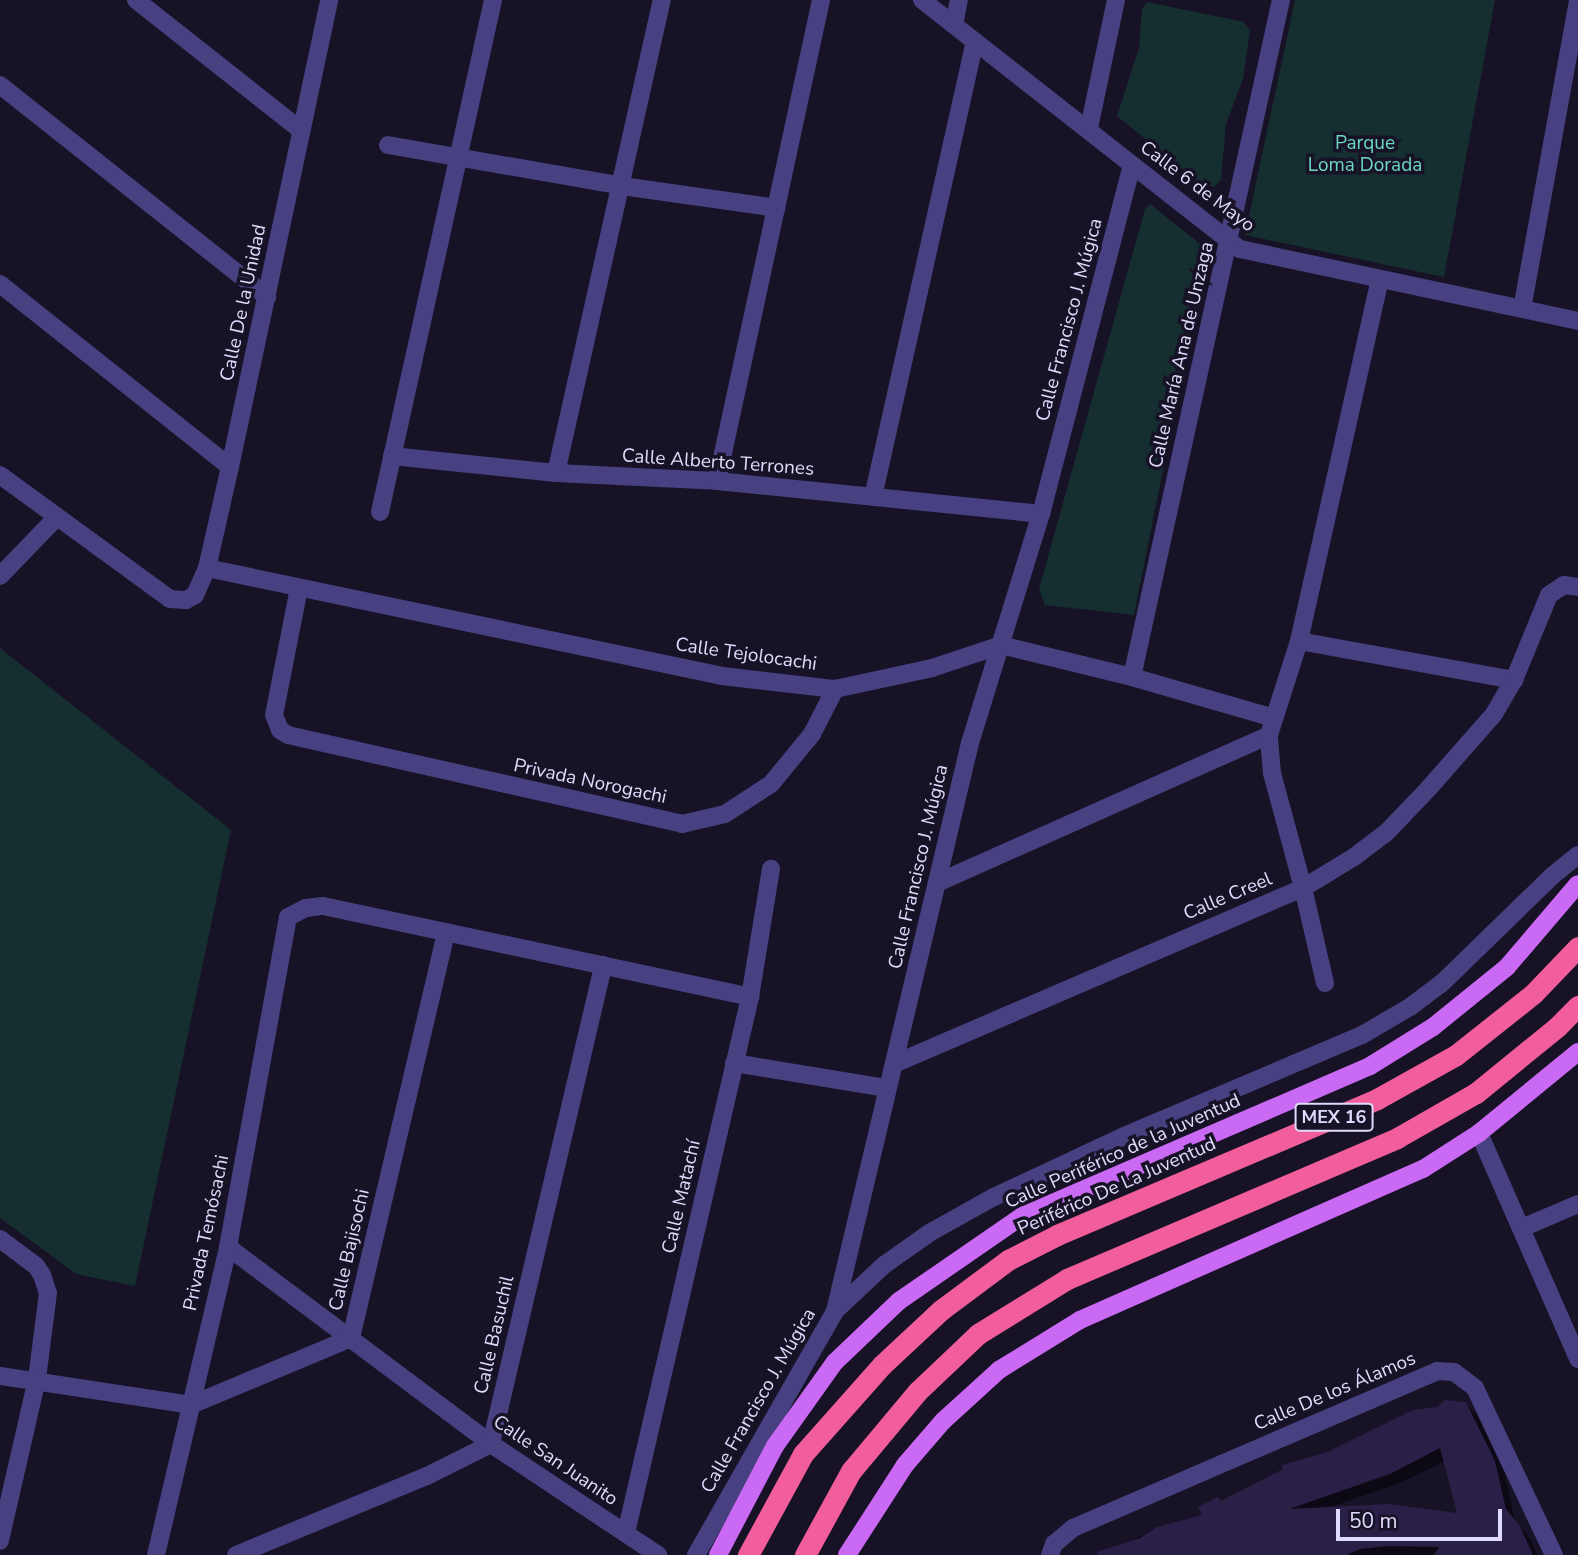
<!DOCTYPE html>
<html>
<head>
<meta charset="utf-8">
<style>
	body { margin:0 }
	#map { position:relative; width:1578px; height:1555px; overflow:hidden; background:#171226; font-family:"Nunito Sans",sans-serif }
	div>[style] { position:absolute }
	[style*='--x'] { left:calc(var(--x)*1px); top:calc(var(--y)*1px); width:calc(var(--w)*1px); rotate:calc(var(--a)*1deg) }
	.green>* { inset:0; background:#152f30 }
	.shadow>* { inset:0; background:#0007 }
	.building>* { inset:0; background:#2a1f46 }
	.minor>* { height:18px; margin:-9px; padding:0 9px; transform-origin:9px; border-radius:9px; background:#474081 }
	.major>* { height:18px; margin:-9px; padding:0 9px; transform-origin:9px; border-radius:9px; background:#ca69f3 }
	.highway>* { height:21px; margin:-10.5px; padding:0 10.5px; transform-origin:10.5px; border-radius:10.5px; background:#f25e9b }
	span { translate:-50% -50%; white-space:nowrap; text-align:center; line-height:1.15; -webkit-text-stroke:7px #171226; paint-order:stroke }
	.shield-label span { padding:2px 5px; background:#171226; border:2px solid; border-radius:5px; -webkit-text-stroke-width:0 }
	.shield-label { font-size:18px; color:#e0dafc; font-weight:700 }
	.park-label { font-size:19px; color:#6ad7c4 }
	.street-label { font-size:19px; color:#e0dafc }
	.scale { position:absolute; left:1336px; top:1509px; width:166px; height:32px; box-sizing:border-box; border:4px solid #e0dafc; border-top:0; padding-left:9px; font-size:21px; line-height:24px; white-space:nowrap; color:#e0dafc; -webkit-text-stroke:5px #171226; paint-order:stroke }
</style>
</head>
<body>
<div id="map">
	<div class="green">
		<div style="clip-path:polygon(1295px 0,1495px 0,1444px 277px,1245px 235px)"></div>
		<div style="clip-path:polygon(1147px 2px,1244px 22px,1250px 31px,1243px 79px,1226px 124px,1221px 180px,1214px 187px,1198px 182px,1117px 116px,1139px 48px,1142px 9px)"></div>
		<div style="clip-path:polygon(1150px 204px,1200px 244px,1206px 254px,1134px 615px,1045px 605px,1039px 589px,1145px 209px)"></div>
		<div style="clip-path:polygon(0 648px,231px 830px,135px 1286px,76px 1274px,0 1218px)"></div>
	</div>
	<div class="shadow">
		<div style="clip-path:polygon(evenodd,1466px 1404px,1476px 1414px,1505px 1474px,1515px 1521px,1530px 1538px,1537px 1555px,1098px 1555px,1158px 1529px,1205px 1516px,1222px 1503px,1327px 1454px,1466px 1404px,1445px 1461px,1459px 1515px,1331px 1507px,1400px 1483px,1445px 1461px)"></div>
	</div>
	<div class="building">
		<div style="clip-path:polygon(evenodd,1445px 1400px,1466px 1402px,1495px 1461px,1506px 1509px,1520px 1526px,1533px 1555px,1433px 1555px,1440px 1547px,1388px 1546px,1360px 1549px,1347px 1555px,1098px 1555px,1097px 1552px,1140px 1538px,1157px 1527px,1202px 1515px,1198px 1507px,1218px 1497px,1221px 1501px,1283px 1469px,1282px 1465px,1327px 1452px,1413px 1410px,1437px 1407px,1445px 1400px,1440px 1448px,1457px 1513px,1389px 1504px,1289px 1509px,1390px 1474px,1440px 1448px)"></div>
	</div>
	<div class="minor">
		<div style="--x:136;--y:0;--w:211;--a:38.3"></div>
		<div style="--x:922;--y:0;--w:404;--a:38.1"></div>
		<div style="--x:1240;--y:249;--w:346;--a:12"></div>
		<div style="--x:954;--y:25;--w:25;--a:-79"></div>
		<div style="--x:0;--y:85;--w:341;--a:38.4"></div>
		<div style="--x:1089;--y:128;--w:131;--a:-78.1"></div>
		<div style="--x:388;--y:145;--w:238;--a:9.9"></div>
		<div style="--x:622;--y:186;--w:156;--a:8.1"></div>
		<div style="--x:0;--y:284;--w:294;--a:38.5"></div>
		<div style="--x:1522;--y:309;--w:314;--a:-79.7"></div>
		<div style="--x:392;--y:456;--w:165;--a:5.9"></div>
		<div style="--x:556;--y:473;--w:161;--a:2.8"></div>
		<div style="--x:717;--y:481;--w:326;--a:5.8"></div>
		<div style="--x:556;--y:473;--w:485;--a:-77.4"></div>
		<div style="--x:0;--y:475;--w:210;--a:36.1"></div>
		<div style="--x:170;--y:599;--w:16;--a:4"></div>
		<div style="--x:186;--y:600;--w:10;--a:-29"></div>
		<div style="--x:195;--y:595;--w:30;--a:-66"></div>
		<div style="--x:207;--y:568;--w:104;--a:-77.2"></div>
		<div style="--x:230;--y:467;--w:477;--a:-78"></div>
		<div style="--x:717;--y:481;--w:492;--a:-77.8"></div>
		<div style="--x:873;--y:497;--w:466;--a:-77.4"></div>
		<div style="--x:380;--y:512;--w:524;--a:-77.55"></div>
		<div style="--x:207;--y:568;--w:526;--a:11.84"></div>
		<div style="--x:722;--y:676;--w:114;--a:6.6"></div>
		<div style="--x:835;--y:689;--w:99;--a:-12.2"></div>
		<div style="--x:932;--y:668;--w:73;--a:-18.4"></div>
		<div style="--x:1001;--y:645;--w:135;--a:13.7"></div>
		<div style="--x:1132;--y:677;--w:148;--a:16.1"></div>
		<div style="--x:0;--y:576;--w:81;--a:-46"></div>
		<div style="--x:299;--y:588;--w:129;--a:101.1"></div>
		<div style="--x:274;--y:715;--w:16;--a:68"></div>
		<div style="--x:280;--y:730;--w:9;--a:32"></div>
		<div style="--x:288;--y:735;--w:404;--a:12.7"></div>
		<div style="--x:682;--y:824;--w:44;--a:-13.1"></div>
		<div style="--x:725;--y:814;--w:55;--a:-33.1"></div>
		<div style="--x:771;--y:784;--w:65;--a:-50.6"></div>
		<div style="--x:812;--y:734;--w:51;--a:-62.9"></div>
		<div style="--x:1299;--y:641;--w:219;--a:10.3"></div>
		<div style="--x:1132;--y:677;--w:693;--a:-77.59"></div>
		<div style="--x:937;--y:883;--w:363;--a:-24"></div>
		<div style="--x:1325;--y:983;--w:98;--a:-103"></div>
		<div style="--x:1303;--y:888;--w:119;--a:-105.1"></div>
		<div style="--x:1272;--y:773;--w:38;--a:-95"></div>
		<div style="--x:1269;--y:735;--w:99;--a:-72.3"></div>
		<div style="--x:1299;--y:641;--w:371;--a:-77.4"></div>
		<div style="--x:734;--y:1063;--w:155;--a:9.3"></div>
		<div style="--x:894;--y:1064;--w:445;--a:-23.3"></div>
		<div style="--x:1303;--y:888;--w:60;--a:-31.3"></div>
		<div style="--x:1354;--y:857;--w:41;--a:-37.1"></div>
		<div style="--x:1387;--y:832;--w:61;--a:-46.3"></div>
		<div style="--x:1429;--y:788;--w:98;--a:-48.7"></div>
		<div style="--x:1494;--y:714;--w:39;--a:-60"></div>
		<div style="--x:1514;--y:680;--w:92;--a:-67.6"></div>
		<div style="--x:1549;--y:595;--w:18;--a:-34"></div>
		<div style="--x:1564;--y:585;--w:14;--a:8"></div>
		<div style="--x:1479;--y:1133;--w:247;--a:66.3"></div>
		<div style="--x:1522;--y:1228;--w:61;--a:-23.2"></div>
		<div style="--x:0;--y:1239;--w:45;--a:36.9"></div>
		<div style="--x:36;--y:1266;--w:11;--a:56"></div>
		<div style="--x:42;--y:1275;--w:19;--a:72"></div>
		<div style="--x:48;--y:1293;--w:87;--a:97.3"></div>
		<div style="--x:37;--y:1379;--w:166;--a:102.9"></div>
		<div style="--x:228;--y:1247;--w:329;--a:36.8"></div>
		<div style="--x:491;--y:1444;--w:201;--a:33.6"></div>
		<div style="--x:835;--y:1311;--w:67;--a:-43.2"></div>
		<div style="--x:884;--y:1265;--w:57;--a:-35.1"></div>
		<div style="--x:931;--y:1232;--w:72;--a:-29.1"></div>
		<div style="--x:994;--y:1197;--w:144;--a:-25.1"></div>
		<div style="--x:1124;--y:1136;--w:259;--a:-23"></div>
		<div style="--x:1362;--y:1035;--w:56;--a:-30.3"></div>
		<div style="--x:1410;--y:1007;--w:39;--a:-37"></div>
		<div style="--x:1441;--y:984;--w:155;--a:-44.2"></div>
		<div style="--x:1552;--y:876;--w:33;--a:-39"></div>
		<div style="--x:0;--y:1376;--w:193;--a:8.6"></div>
		<div style="--x:191;--y:1405;--w:173;--a:-22.7"></div>
		<div style="--x:351;--y:1338;--w:417;--a:-76.8"></div>
		<div style="--x:626;--y:1533;--w:550;--a:-76.97"></div>
		<div style="--x:750;--y:997;--w:130;--a:-80.7"></div>
		<div style="--x:156;--y:1555;--w:316;--a:-76.8"></div>
		<div style="--x:228;--y:1247;--w:335;--a:-79.7"></div>
		<div style="--x:288;--y:917;--w:20;--a:-27"></div>
		<div style="--x:306;--y:908;--w:17;--a:-7"></div>
		<div style="--x:323;--y:906;--w:437;--a:12"></div>
		<div style="--x:236;--y:1555;--w:207;--a:-22.5"></div>
		<div style="--x:427;--y:1476;--w:72;--a:-26.6"></div>
		<div style="--x:491;--y:1444;--w:492;--a:-76.8"></div>
		<div style="--x:696;--y:1555;--w:281;--a:-60.3"></div>
		<div style="--x:835;--y:1311;--w:584;--a:-76.63"></div>
		<div style="--x:970;--y:743;--w:240;--a:-72.8"></div>
		<div style="--x:1041;--y:514;--w:361;--a:-75.4"></div>
		<div style="--x:1050;--y:1555;--w:12;--a:-70"></div>
		<div style="--x:1054;--y:1544;--w:25;--a:-40"></div>
		<div style="--x:1073;--y:1528;--w:396;--a:-23.3"></div>
		<div style="--x:1437;--y:1371;--w:17;--a:3"></div>
		<div style="--x:1454;--y:1372;--w:26;--a:37"></div>
		<div style="--x:1475;--y:1388;--w:185;--a:64.7"></div>
	</div>
	<div class="major">
		<div style="--x:718;--y:1555;--w:123;--a:-62.4"></div>
		<div style="--x:775;--y:1446;--w:103;--a:-54.5"></div>
		<div style="--x:835;--y:1362;--w:88;--a:-43.6"></div>
		<div style="--x:899;--y:1301;--w:150;--a:-34.6"></div>
		<div style="--x:1022;--y:1216;--w:379;--a:-23.3"></div>
		<div style="--x:1370;--y:1066;--w:74;--a:-31.8"></div>
		<div style="--x:1433;--y:1027;--w:95;--a:-39"></div>
		<div style="--x:1507;--y:967;--w:109;--a:-49.5"></div>
		<div style="--x:847;--y:1555;--w:107;--a:-57.2"></div>
		<div style="--x:905;--y:1465;--w:58;--a:-49.2"></div>
		<div style="--x:943;--y:1421;--w:76;--a:-42.3"></div>
		<div style="--x:999;--y:1370;--w:95;--a:-31.7"></div>
		<div style="--x:1080;--y:1320;--w:375;--a:-23.8"></div>
		<div style="--x:1423;--y:1169;--w:67;--a:-32.7"></div>
		<div style="--x:1479;--y:1133;--w:128;--a:-39.3"></div>
	</div>
	<div class="highway">
		<div style="--x:748;--y:1555;--w:115;--a:-61.4"></div>
		<div style="--x:803;--y:1454;--w:119;--a:-48.4"></div>
		<div style="--x:882;--y:1365;--w:81;--a:-43"></div>
		<div style="--x:941;--y:1310;--w:84;--a:-36.7"></div>
		<div style="--x:1008;--y:1260;--w:55;--a:-27"></div>
		<div style="--x:1057;--y:1235;--w:348;--a:-23"></div>
		<div style="--x:1377;--y:1099;--w:90;--a:-29.1"></div>
		<div style="--x:1456;--y:1055;--w:98;--a:-38.4"></div>
		<div style="--x:1533;--y:994;--w:65;--a:-46.2"></div>
		<div style="--x:805;--y:1555;--w:96;--a:-61.3"></div>
		<div style="--x:851;--y:1471;--w:104;--a:-50.1"></div>
		<div style="--x:918;--y:1391;--w:83;--a:-43.5"></div>
		<div style="--x:978;--y:1334;--w:105;--a:-31.7"></div>
		<div style="--x:1067;--y:1279;--w:359;--a:-23.1"></div>
		<div style="--x:1397;--y:1138;--w:91;--a:-29.7"></div>
		<div style="--x:1476;--y:1093;--w:104;--a:-39.2"></div>
		<div style="--x:1557;--y:1027;--w:30;--a:-45"></div>
	</div>
	<div class="shield-label">
		<span style="left:1334px;top:1117px">MEX 16</span>
	</div>
	<div class="park-label">
		<span style="left:1365px;top:155px">Parque<br>Loma Dorada</span>
	</div>
	<div class="street-label">
		<span style="left:1197px;top:187px;rotate:37deg">Calle 6 de Mayo</span>
		<span style="left:244px;top:303px;rotate:-78deg">Calle De la Unidad</span>
		<span style="left:1070px;top:320px;rotate:-75deg">Calle Francisco J. Múgica</span>
		<span style="left:1182px;top:355px;rotate:-77deg">Calle María Ana de Unzaga</span>
		<span style="left:718px;top:463px;rotate:4deg">Calle Alberto Terrones</span>
		<span style="left:746px;top:655px;rotate:8deg">Calle Tejolocachi</span>
		<span style="left:590px;top:782px;rotate:12deg">Privada Norogachi</span>
		<span style="left:919px;top:867px;rotate:-77deg">Calle Francisco J. Múgica</span>
		<span style="left:1228px;top:897px;rotate:-23deg">Calle Creel</span>
		<span style="left:1123px;top:1152px;rotate:-24deg">Calle Periférico de la Juventud</span>
		<span style="left:1117px;top:1187px;rotate:-24deg">Periférico De La Juventud</span>
		<span style="left:682px;top:1197px;rotate:-77deg">Calle Matachí</span>
		<span style="left:207px;top:1233px;rotate:-78deg">Privada Temósachi</span>
		<span style="left:350px;top:1250px;rotate:-77deg">Calle Bajisochi</span>
		<span style="left:495px;top:1335px;rotate:-77deg">Calle Basuchil</span>
		<span style="left:1335px;top:1392px;rotate:-23deg">Calle De los Álamos</span>
		<span style="left:759px;top:1401px;rotate:-60deg">Calle Francisco J. Múgica</span>
		<span style="left:555px;top:1461px;rotate:34deg">Calle San Juanito</span>
	</div>
	<div class="scale">50 m</div>
</div>
</body>
</html>
